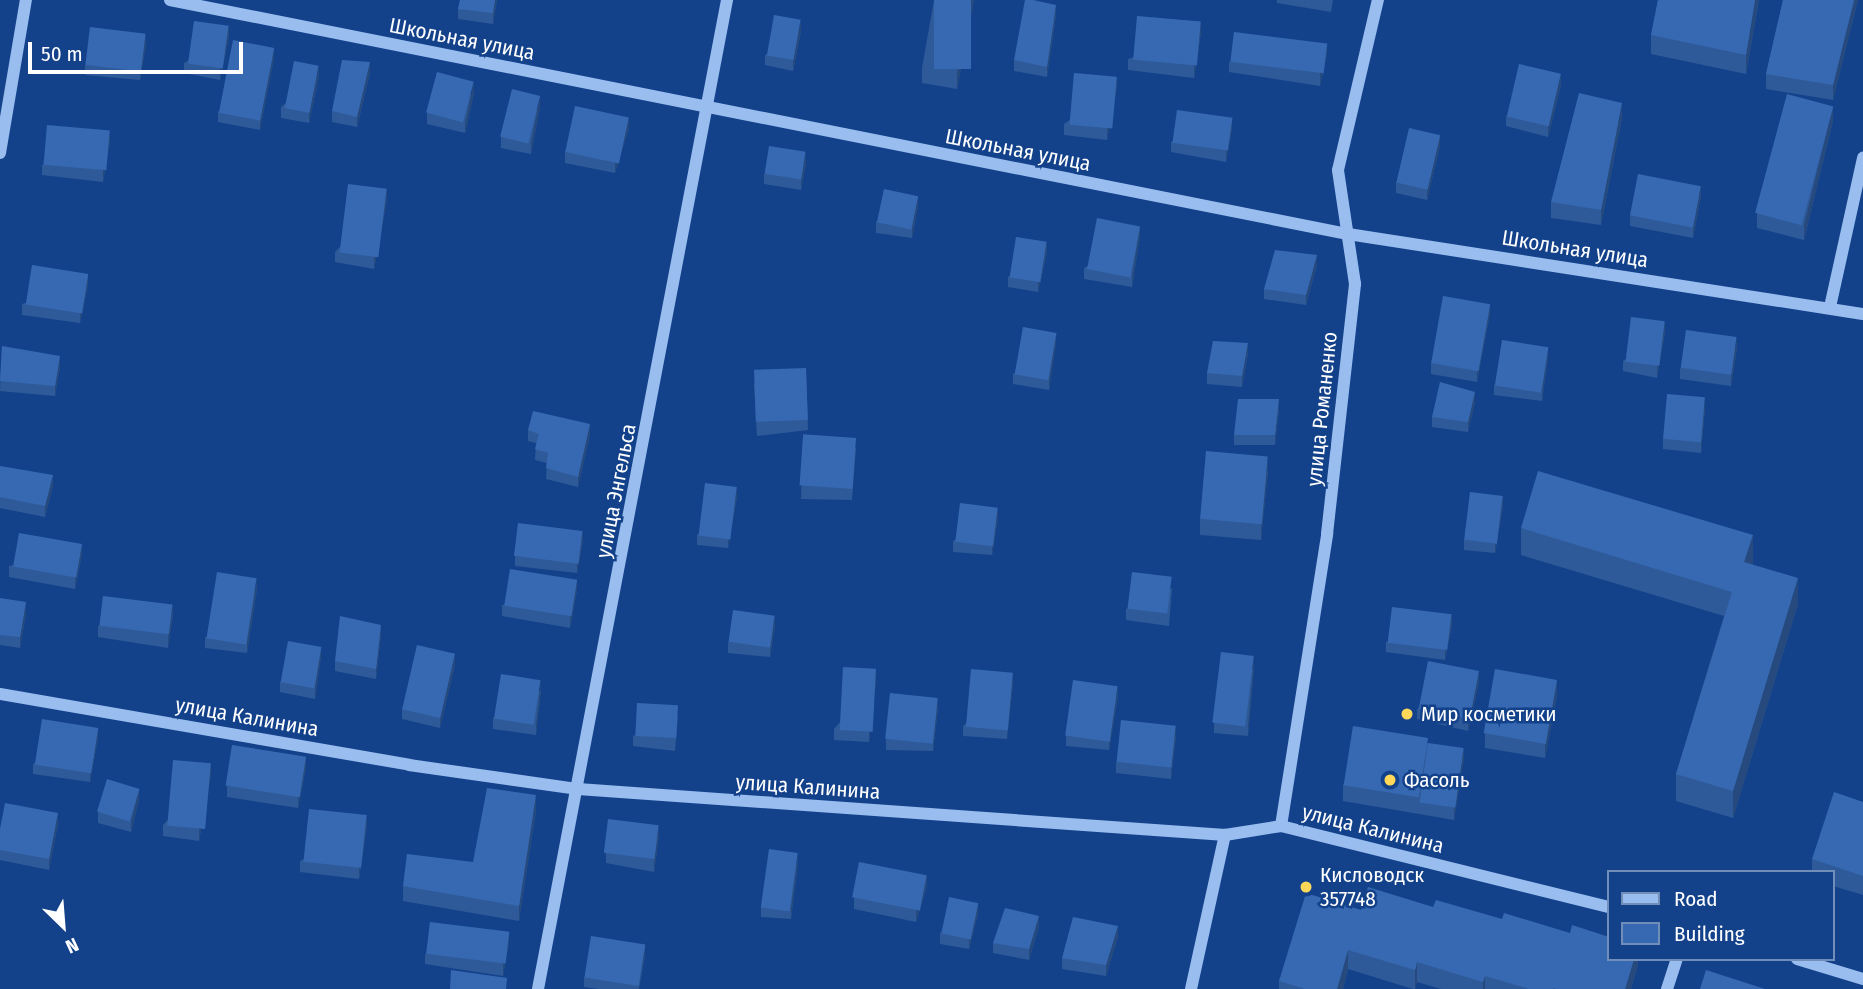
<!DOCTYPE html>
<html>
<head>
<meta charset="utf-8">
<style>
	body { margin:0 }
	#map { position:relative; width:1863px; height:989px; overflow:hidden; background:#13428b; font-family:"Fira Sans Condensed",sans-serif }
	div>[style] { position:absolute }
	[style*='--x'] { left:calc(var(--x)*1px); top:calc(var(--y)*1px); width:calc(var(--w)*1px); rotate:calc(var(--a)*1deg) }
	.minor>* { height:12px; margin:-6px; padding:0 6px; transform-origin:6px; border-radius:6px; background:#9abdf0 }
	.wall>* { inset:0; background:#2f5a99 }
	.shaded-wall>* { inset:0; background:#264a7d }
	.building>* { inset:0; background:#3769b2; transform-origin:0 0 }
	.dots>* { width:19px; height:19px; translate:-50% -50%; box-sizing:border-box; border:4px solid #13428b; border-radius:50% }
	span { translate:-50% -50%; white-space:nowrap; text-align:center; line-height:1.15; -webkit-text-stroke:5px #13428b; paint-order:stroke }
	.street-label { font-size:21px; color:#fff }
	.poi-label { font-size:21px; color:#fff }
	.left { translate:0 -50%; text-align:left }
	.legend { position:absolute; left:1607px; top:870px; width:228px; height:91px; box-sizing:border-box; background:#13428b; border:2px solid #718eb9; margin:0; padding:9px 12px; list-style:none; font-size:21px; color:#fff }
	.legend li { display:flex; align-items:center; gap:14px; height:35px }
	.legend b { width:35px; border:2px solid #718eb9 }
	.north { position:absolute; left:28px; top:891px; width:70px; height:70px; -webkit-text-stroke:5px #13428b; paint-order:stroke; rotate:155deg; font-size:19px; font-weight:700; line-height:28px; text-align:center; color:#fff }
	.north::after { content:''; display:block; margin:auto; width:24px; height:32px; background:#fff; clip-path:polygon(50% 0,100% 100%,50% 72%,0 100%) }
	.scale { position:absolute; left:28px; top:42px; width:215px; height:32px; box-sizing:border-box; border:4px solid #fff; border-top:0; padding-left:9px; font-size:21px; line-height:24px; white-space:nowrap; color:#fff; -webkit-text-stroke:5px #13428b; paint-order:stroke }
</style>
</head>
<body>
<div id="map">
	<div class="minor">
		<div style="--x:170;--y:0;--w:1201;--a:11.24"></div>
		<div style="--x:1348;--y:234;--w:521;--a:8.83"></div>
		<div style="--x:0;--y:153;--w:155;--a:-80.4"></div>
		<div style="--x:1830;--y:307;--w:153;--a:-77.5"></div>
		<div style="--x:0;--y:694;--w:415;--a:9.8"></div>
		<div style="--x:409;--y:765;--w:171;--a:8.1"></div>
		<div style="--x:578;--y:789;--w:649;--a:4.07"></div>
		<div style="--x:1225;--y:835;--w:57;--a:-9.1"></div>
		<div style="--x:1281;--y:826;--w:338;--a:13.9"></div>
		<div style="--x:1281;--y:826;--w:296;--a:-81"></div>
		<div style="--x:1327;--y:534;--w:252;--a:-83.6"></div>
		<div style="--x:1355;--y:284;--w:115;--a:-98.5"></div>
		<div style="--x:1338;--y:170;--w:175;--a:-76.8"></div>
		<div style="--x:1797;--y:959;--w:69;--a:16.9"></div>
		<div style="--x:538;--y:989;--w:1007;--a:-79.18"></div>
		<div style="--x:1191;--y:989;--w:158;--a:-77.6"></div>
		<div style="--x:1667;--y:989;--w:32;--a:-72"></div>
	</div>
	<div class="wall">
		<div style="clip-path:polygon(460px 0,497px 0,493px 24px,458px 19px,458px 9px)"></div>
		<div style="clip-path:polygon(934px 0,974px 0,957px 89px,922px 83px,922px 68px)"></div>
		<div style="clip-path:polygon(1277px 0,1333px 0,1331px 12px,1277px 3px)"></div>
		<div style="clip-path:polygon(1658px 0,1759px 0,1746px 74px,1651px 54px,1651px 35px)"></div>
		<div style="clip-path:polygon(1783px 0,1858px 0,1833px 100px,1766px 89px,1766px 74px)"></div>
		<div style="clip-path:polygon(1056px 15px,1047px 77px,1014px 71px,1014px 60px)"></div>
		<div style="clip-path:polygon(801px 31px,793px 71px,765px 65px,765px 55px)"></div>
		<div style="clip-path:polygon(1201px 33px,1194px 78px,1128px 70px,1128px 59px)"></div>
		<div style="clip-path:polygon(229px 37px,220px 80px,184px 73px,184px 63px)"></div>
		<div style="clip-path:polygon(146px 44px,140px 80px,85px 75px,85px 65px)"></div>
		<div style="clip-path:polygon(1327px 54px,1320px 86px,1229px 72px,1229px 62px)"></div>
		<div style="clip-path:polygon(274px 58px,260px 130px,218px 122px,218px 112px)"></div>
		<div style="clip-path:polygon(370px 73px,357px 127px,332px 122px,332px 111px)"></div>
		<div style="clip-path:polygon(319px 76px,309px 123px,281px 118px,281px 107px)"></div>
		<div style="clip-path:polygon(1561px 85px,1548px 137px,1506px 126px,1506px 116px)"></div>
		<div style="clip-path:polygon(1117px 87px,1107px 140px,1064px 135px,1064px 124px)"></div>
		<div style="clip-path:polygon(474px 93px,465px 133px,427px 124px,427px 113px)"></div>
		<div style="clip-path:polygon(540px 107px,531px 154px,501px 148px,501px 137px)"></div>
		<div style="clip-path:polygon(1622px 118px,1601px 225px,1551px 218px,1551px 202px)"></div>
		<div style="clip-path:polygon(1833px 121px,1804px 240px,1757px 228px,1757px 213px)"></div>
		<div style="clip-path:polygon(629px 128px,615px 173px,565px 163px,565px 152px)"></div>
		<div style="clip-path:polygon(1232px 129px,1226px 162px,1171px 152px,1171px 142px)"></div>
		<div style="clip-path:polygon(110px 141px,103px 182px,42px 175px,42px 165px)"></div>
		<div style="clip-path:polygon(1440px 146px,1427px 200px,1396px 193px,1396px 182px)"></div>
		<div style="clip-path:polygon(806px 163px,801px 190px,764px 184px,764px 174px)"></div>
		<div style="clip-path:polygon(1701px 196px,1693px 238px,1630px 226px,1630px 215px)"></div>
		<div style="clip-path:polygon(387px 200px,374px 269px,335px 262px,335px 252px)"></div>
		<div style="clip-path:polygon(918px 206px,912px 238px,876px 233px,876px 222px)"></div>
		<div style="clip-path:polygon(1140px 236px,1132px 287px,1084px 279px,1084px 268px)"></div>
		<div style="clip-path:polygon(1047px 253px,1038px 292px,1008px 287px,1008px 277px)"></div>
		<div style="clip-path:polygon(1317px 265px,1306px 305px,1264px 299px,1264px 289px)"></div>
		<div style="clip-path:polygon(88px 285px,80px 323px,22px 315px,22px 304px)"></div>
		<div style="clip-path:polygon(1490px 314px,1477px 382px,1431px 374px,1431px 363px)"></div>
		<div style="clip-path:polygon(1665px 332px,1657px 378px,1623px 371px,1623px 361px)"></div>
		<div style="clip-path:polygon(1056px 343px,1049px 390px,1013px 384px,1013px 374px)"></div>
		<div style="clip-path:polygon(2px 346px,60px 366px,55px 396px,0 391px)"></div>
		<div style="clip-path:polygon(1737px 348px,1731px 386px,1680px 379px,1680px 368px)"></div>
		<div style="clip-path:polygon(1248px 353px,1242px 387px,1207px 384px,1207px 373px)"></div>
		<div style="clip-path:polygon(1548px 358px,1542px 401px,1494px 395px,1494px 385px)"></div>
		<div style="clip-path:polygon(806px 368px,808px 430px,757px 436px,754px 384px)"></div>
		<div style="clip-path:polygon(1475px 402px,1468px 432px,1432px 427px,1432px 417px)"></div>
		<div style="clip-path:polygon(1705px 408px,1701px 453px,1663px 449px,1663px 439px)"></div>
		<div style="clip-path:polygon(1279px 409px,1275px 445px,1234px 445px,1234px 435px)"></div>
		<div style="clip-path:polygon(528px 430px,590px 435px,578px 487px,546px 479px,547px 463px,535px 460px,536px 443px,528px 441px)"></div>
		<div style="clip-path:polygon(803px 439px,856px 448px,852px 500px,801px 499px)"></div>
		<div style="clip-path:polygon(0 466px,53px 486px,45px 517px,0 508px)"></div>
		<div style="clip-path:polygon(1268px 471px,1261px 540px,1200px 535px,1200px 519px)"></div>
		<div style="clip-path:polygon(737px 497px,728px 548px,697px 545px,697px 535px)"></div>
		<div style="clip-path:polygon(1503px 506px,1495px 553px,1464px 550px,1464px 540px)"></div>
		<div style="clip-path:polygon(998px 518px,992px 555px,953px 552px,953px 541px)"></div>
		<div style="clip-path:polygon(1521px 528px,1753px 562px,1752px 564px,1798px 604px,1733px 818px,1676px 801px,1676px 774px,1724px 616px,1521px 555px)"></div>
		<div style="clip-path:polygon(583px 541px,577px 573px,515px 566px,515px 556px)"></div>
		<div style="clip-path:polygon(82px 554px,75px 589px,9px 577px,9px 566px)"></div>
		<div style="clip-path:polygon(1172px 588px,1169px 626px,1126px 620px,1126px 609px)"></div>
		<div style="clip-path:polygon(257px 589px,247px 653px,205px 648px,205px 638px)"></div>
		<div style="clip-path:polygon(577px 590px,570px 628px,502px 616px,502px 605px)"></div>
		<div style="clip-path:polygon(0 598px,26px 613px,20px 648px,0 645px)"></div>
		<div style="clip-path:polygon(173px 614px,168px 648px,98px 637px,98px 626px)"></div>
		<div style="clip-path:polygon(1452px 625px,1445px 660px,1386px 652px,1386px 642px)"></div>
		<div style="clip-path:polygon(775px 626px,770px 657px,728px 653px,728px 642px)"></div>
		<div style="clip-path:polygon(381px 635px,376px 679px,335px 671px,335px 661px)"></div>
		<div style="clip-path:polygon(321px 657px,315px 699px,280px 692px,280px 682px)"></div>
		<div style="clip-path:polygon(455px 665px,440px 728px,402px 719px,402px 709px)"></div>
		<div style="clip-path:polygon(1254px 667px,1248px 736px,1214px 733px,1214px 723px)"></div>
		<div style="clip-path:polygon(876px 680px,869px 742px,834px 740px,834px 729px)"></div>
		<div style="clip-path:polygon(1479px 682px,1468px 731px,1417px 719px,1417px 709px)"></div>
		<div style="clip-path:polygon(1013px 684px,1007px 739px,963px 736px,963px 726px)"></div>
		<div style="clip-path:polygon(541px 690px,536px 735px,493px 729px,493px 718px)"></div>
		<div style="clip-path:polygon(1557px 695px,1545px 758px,1485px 748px,1485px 733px)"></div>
		<div style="clip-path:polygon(1118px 696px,1109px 750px,1066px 746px,1066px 736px)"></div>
		<div style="clip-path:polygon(938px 709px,933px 751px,886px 750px,886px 739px)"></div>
		<div style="clip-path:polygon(678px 716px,675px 751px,633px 746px,633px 736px)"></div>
		<div style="clip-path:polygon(1176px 737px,1171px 779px,1116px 773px,1116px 762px)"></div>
		<div style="clip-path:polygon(98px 738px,90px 782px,33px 774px,33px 764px)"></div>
		<div style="clip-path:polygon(1428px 743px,1464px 758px,1454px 820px,1343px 801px,1343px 785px)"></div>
		<div style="clip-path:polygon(306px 768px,298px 808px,227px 797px,227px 786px)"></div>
		<div style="clip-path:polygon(211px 774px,199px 841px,163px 836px,163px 825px)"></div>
		<div style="clip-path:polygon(139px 800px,131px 832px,98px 823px,98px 812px)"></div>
		<div style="clip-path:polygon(1863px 802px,1863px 895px,1833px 886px,1833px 872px,1812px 872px,1812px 859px)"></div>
		<div style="clip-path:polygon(536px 810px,519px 921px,403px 901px,403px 886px,473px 862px)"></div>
		<div style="clip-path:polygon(58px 824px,49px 870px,0 860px,0 829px)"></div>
		<div style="clip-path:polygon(367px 826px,359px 879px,300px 872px,300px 861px)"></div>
		<div style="clip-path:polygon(659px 836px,654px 872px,606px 863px,606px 853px)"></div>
		<div style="clip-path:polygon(798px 863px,791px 919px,761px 917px,761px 907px)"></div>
		<div style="clip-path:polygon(927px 886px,916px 922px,854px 909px,854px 898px)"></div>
		<div style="clip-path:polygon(1433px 907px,1638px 959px,1638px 965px,1631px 989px,1441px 989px,1417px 982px,1415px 989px,1413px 989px,1348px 969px,1343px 989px,1279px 989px,1279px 981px,1361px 910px)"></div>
		<div style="clip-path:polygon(978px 914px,969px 949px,940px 944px,940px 933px)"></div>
		<div style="clip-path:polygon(1039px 926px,1029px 960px,993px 953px,993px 943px)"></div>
		<div style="clip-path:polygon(1118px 937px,1106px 976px,1062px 969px,1062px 958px)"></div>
		<div style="clip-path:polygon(509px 942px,503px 976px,425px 964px,425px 954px)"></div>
		<div style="clip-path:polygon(645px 956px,639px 989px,599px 989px,584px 987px,584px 977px)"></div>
	</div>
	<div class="shaded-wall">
		<div style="clip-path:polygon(495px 0,497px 0,493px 24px,493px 13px)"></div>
		<div style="clip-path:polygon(971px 0,974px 0,957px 89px,957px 73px)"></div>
		<div style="clip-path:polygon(1755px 0,1759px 0,1746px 74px,1746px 55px)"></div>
		<div style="clip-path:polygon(1854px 0,1858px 0,1833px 100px,1833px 85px)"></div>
		<div style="clip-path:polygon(1056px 5px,1056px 15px,1047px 77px,1047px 67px)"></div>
		<div style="clip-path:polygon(801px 20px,801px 31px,793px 71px,793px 60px)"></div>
		<div style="clip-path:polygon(1201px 22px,1201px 33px,1194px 78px,1194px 67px)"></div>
		<div style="clip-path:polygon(229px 26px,229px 37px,220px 80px,220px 69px)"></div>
		<div style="clip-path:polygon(146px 34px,146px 44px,140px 80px,140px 70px)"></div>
		<div style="clip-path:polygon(1327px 43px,1327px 54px,1320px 86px,1320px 75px)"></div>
		<div style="clip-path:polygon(274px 48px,274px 58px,260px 130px,260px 120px)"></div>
		<div style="clip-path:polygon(370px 62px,370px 73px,357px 127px,357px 117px)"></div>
		<div style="clip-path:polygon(319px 66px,319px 76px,309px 123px,309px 112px)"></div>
		<div style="clip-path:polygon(1561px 74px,1561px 85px,1548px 137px,1548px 126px)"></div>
		<div style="clip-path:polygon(1117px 77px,1117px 87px,1107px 140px,1107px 130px)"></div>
		<div style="clip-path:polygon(474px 82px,474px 93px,465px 133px,465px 123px)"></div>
		<div style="clip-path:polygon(540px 96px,540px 107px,531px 154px,531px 143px)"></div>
		<div style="clip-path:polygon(1622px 103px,1622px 118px,1601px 225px,1601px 210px)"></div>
		<div style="clip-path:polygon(1833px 106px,1833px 121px,1804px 240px,1804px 225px)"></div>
		<div style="clip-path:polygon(629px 117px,629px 128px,615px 173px,615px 163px)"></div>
		<div style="clip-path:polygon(1232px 118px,1232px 129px,1226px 162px,1226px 151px)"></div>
		<div style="clip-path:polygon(110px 131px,110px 141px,103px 182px,103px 171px)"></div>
		<div style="clip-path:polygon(1440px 135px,1440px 146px,1427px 200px,1427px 189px)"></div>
		<div style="clip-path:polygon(806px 152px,806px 163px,801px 190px,801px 179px)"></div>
		<div style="clip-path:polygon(1701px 186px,1701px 196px,1693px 238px,1693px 228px)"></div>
		<div style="clip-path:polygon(387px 189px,387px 200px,374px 269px,374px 259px)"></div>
		<div style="clip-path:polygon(918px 196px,918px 206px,912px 238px,912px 228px)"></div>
		<div style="clip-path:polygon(1140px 226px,1140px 236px,1132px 287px,1132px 276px)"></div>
		<div style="clip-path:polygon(1047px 242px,1047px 253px,1038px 292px,1038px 282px)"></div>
		<div style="clip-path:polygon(1317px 255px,1317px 265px,1306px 305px,1306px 295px)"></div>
		<div style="clip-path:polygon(88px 274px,88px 285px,80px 323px,80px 313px)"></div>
		<div style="clip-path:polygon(1490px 304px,1490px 314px,1477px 382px,1477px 372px)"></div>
		<div style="clip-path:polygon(1665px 321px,1665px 332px,1657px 378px,1657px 368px)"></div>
		<div style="clip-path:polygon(1056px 333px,1056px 343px,1049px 390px,1049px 380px)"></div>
		<div style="clip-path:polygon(1737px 337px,1737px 348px,1731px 386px,1731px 376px)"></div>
		<div style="clip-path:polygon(1248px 343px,1248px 353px,1242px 387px,1242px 376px)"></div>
		<div style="clip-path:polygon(1548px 347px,1548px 358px,1542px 401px,1542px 390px)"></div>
		<div style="clip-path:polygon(60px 356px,60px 366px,55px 396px,55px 386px)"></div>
		<div style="clip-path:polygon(1475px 392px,1475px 402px,1468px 432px,1468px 422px)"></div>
		<div style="clip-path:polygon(1705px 397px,1705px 408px,1701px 453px,1701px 442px)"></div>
		<div style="clip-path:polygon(1279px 399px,1279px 409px,1275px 445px,1275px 435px)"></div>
		<div style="clip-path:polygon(590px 424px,590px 435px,578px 487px,578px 477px)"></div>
		<div style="clip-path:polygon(1268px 456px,1268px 471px,1261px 540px,1261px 525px)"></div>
		<div style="clip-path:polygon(53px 475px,53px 486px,45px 517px,45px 506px)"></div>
		<div style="clip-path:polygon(737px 487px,737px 497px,728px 548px,728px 538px)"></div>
		<div style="clip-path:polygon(1503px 496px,1503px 506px,1495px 553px,1495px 543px)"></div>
		<div style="clip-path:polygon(998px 508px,998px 518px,992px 555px,992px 545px)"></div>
		<div style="clip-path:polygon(583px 531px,583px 541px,577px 573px,577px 562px)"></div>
		<div style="clip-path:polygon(1753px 535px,1753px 562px,1744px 588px,1744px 562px)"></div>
		<div style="clip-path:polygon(82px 544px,82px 554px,75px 589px,75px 578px)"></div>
		<div style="clip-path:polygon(257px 578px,257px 589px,247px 653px,247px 643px)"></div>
		<div style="clip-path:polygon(1798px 578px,1798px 604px,1733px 818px,1733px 791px)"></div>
		<div style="clip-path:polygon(577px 580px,577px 590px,570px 628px,570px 617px)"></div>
		<div style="clip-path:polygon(26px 602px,26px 613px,20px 648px,20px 637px)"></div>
		<div style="clip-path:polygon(173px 604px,173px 614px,168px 648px,168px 637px)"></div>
		<div style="clip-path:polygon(1452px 614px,1452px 625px,1445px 660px,1445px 649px)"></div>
		<div style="clip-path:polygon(775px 616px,775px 626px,770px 657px,770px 647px)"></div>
		<div style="clip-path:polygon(381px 625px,381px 635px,376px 679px,376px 669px)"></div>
		<div style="clip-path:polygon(321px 647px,321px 657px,315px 699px,315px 688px)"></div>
		<div style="clip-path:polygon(455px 654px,455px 665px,440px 728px,440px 718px)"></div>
		<div style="clip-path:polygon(1254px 656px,1254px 667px,1248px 736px,1248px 725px)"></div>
		<div style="clip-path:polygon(876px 669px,876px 680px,869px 742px,869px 731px)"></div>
		<div style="clip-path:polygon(1479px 671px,1479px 682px,1468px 731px,1468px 720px)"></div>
		<div style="clip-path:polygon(1013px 673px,1013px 684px,1007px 739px,1007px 729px)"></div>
		<div style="clip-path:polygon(541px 680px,541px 690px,536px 735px,536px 724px)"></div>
		<div style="clip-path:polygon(1557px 680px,1557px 695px,1545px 758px,1545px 742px)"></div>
		<div style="clip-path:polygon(1118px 686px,1118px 696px,1109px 750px,1109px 740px)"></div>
		<div style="clip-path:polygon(938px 698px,938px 709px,933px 751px,933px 741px)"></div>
		<div style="clip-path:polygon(1176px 726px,1176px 737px,1171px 779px,1171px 768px)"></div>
		<div style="clip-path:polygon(98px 728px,98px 738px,90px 782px,90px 772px)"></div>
		<div style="clip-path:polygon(1464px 748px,1464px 758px,1454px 820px,1454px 809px)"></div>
		<div style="clip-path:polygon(306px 757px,306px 768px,298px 808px,298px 798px)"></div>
		<div style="clip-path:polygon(211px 763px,211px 774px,199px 841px,199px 830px)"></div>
		<div style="clip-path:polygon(139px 789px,139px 800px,131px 832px,131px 821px)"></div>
		<div style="clip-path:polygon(536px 795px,536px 810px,519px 921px,519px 906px)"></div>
		<div style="clip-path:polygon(58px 813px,58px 824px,49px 870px,49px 859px)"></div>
		<div style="clip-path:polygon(367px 815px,367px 826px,359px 879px,359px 869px)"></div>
		<div style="clip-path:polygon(659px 825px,659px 836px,654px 872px,654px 862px)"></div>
		<div style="clip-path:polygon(798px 853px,798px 863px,791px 919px,791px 908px)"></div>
		<div style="clip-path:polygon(927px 875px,927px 886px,916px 922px,916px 912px)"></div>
		<div style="clip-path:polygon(978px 903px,978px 914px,969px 949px,969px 939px)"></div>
		<div style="clip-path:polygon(1039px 916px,1039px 926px,1029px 960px,1029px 949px)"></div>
		<div style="clip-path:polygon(1118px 926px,1118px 937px,1106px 976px,1106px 965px)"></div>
		<div style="clip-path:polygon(509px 932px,509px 942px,503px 976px,503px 965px)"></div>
		<div style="clip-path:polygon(645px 945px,645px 956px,638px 989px,638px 982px)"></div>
		<div style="clip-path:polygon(1348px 950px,1348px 969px,1343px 989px,1337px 989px)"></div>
		<div style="clip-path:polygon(1634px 959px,1638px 959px,1638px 965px,1631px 989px,1625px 989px)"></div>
		<div style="clip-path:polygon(1417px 962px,1417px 982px,1415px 989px,1415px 970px)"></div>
		<div style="clip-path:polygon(1485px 976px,1485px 989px,1483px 989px,1483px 982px)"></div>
	</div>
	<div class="building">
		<div style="clip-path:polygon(460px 0,495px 0,493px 13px,458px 9px)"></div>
		<div style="left:934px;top:0;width:37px;height:69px"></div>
		<div style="clip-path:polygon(1025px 0,1033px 0,1056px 5px,1047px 67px,1014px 60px)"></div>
		<div style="clip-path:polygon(1658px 0,1755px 0,1746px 55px,1651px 35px)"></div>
		<div style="clip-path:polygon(1783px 0,1854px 0,1833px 85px,1766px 74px)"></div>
		<div style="left:774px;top:15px;width:27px;height:41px;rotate:10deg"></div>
		<div style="left:1137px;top:16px;width:64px;height:44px;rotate:5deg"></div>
		<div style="left:194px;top:21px;width:35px;height:43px;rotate:8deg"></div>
		<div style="left:90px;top:27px;width:56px;height:38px;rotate:7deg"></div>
		<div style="left:1234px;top:32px;width:94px;height:30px;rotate:7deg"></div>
		<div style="left:233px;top:40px;width:42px;height:74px;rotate:11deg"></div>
		<div style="clip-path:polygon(342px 60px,370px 62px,357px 117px,332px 111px)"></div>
		<div style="left:294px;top:61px;width:25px;height:48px;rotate:11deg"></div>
		<div style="left:1519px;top:64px;width:43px;height:54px;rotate:13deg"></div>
		<div style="left:437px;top:72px;width:38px;height:42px;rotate:15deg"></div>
		<div style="left:1074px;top:73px;width:43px;height:52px;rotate:5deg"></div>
		<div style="left:512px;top:89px;width:29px;height:49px;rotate:14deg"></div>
		<div style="clip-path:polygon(1579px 93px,1622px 103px,1601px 210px,1551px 202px)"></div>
		<div style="left:1787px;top:94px;width:48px;height:123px;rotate:15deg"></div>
		<div style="left:575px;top:106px;width:55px;height:47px;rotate:12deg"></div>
		<div style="left:1177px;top:110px;width:56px;height:33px;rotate:8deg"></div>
		<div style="left:47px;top:125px;width:63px;height:40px;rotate:5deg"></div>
		<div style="left:1409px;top:128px;width:32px;height:56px;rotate:13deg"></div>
		<div style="left:769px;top:146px;width:37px;height:28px;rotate:9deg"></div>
		<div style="left:1638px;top:174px;width:64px;height:42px;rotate:11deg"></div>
		<div style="left:348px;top:184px;width:39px;height:69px;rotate:7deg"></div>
		<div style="left:884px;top:189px;width:35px;height:34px;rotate:12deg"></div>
		<div style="left:1097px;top:218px;width:44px;height:52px;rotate:11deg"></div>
		<div style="left:1016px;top:237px;width:31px;height:41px;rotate:9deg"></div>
		<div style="clip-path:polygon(1275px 250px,1317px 255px,1306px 295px,1264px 289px)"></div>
		<div style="left:32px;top:265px;width:57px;height:40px;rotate:9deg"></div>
		<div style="left:1443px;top:296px;width:48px;height:68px;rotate:10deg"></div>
		<div style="left:1631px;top:317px;width:34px;height:45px;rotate:7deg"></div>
		<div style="left:1023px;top:327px;width:34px;height:48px;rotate:10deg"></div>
		<div style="left:1686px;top:330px;width:51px;height:38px;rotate:8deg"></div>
		<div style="left:1502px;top:340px;width:47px;height:46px;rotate:9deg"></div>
		<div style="clip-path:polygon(1213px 341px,1248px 343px,1242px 376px,1207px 373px)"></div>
		<div style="clip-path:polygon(2px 346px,60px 356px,55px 386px,0 381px)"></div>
		<div style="left:806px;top:368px;width:52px;height:52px;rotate:88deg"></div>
		<div style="clip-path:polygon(1440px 382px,1475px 392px,1468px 422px,1432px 417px)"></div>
		<div style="left:1667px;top:394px;width:38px;height:45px;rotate:5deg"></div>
		<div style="clip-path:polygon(1238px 399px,1279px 399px,1275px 435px,1234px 435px)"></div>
		<div style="clip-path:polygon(533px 411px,590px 424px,578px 477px,546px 468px,548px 453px,535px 449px,539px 434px,528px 430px)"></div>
		<div style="left:856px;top:438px;width:51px;height:53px;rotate:94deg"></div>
		<div style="left:1206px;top:451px;width:62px;height:68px;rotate:5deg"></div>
		<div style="clip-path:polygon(0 466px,53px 475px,45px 506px,0 497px)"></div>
		<div style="clip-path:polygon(1538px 471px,1753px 535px,1744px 562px,1798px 578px,1733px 791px,1676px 774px,1732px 592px,1521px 528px)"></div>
		<div style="left:705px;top:483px;width:32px;height:53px;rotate:7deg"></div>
		<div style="left:1470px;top:492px;width:33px;height:48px;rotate:7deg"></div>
		<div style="left:960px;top:503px;width:38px;height:39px;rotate:7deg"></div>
		<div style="left:518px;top:523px;width:65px;height:33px;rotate:7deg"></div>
		<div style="left:19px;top:533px;width:64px;height:34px;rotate:10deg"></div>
		<div style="left:510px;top:569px;width:68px;height:37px;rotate:9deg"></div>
		<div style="left:217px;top:572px;width:40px;height:67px;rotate:9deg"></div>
		<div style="left:1132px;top:572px;width:40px;height:37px;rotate:7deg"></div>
		<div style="left:103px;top:596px;width:70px;height:30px;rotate:7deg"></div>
		<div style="clip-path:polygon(0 598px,26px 602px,20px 637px,0 635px)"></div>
		<div style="left:1392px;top:607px;width:60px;height:36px;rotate:7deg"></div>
		<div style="left:733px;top:610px;width:42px;height:32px;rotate:8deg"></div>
		<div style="clip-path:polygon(340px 616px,381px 625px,376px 669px,335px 661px)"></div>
		<div style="left:288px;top:641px;width:34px;height:42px;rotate:10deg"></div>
		<div style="left:417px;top:645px;width:39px;height:66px;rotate:13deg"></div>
		<div style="left:1221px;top:652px;width:33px;height:71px;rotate:7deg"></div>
		<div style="left:1428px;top:661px;width:52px;height:49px;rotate:11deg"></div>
		<div style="left:843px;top:667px;width:33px;height:63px;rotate:3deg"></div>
		<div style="left:971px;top:669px;width:42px;height:58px;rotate:5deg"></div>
		<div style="left:1495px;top:669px;width:63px;height:65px;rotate:10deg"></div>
		<div style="left:501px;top:674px;width:40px;height:45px;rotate:9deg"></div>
		<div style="left:1073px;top:680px;width:45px;height:56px;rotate:8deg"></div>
		<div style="left:890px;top:693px;width:48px;height:46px;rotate:6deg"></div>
		<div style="left:637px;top:703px;width:41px;height:33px;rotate:3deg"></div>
		<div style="left:42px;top:719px;width:57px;height:46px;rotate:9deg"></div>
		<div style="left:1121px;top:720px;width:55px;height:42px;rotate:6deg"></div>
		<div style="left:1353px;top:726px;width:76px;height:60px;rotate:9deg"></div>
		<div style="left:1428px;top:743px;width:36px;height:60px;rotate:8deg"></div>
		<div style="left:232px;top:745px;width:75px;height:41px;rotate:9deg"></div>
		<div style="left:173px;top:760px;width:38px;height:66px;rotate:5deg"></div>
		<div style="left:107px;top:779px;width:34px;height:34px;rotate:17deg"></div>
		<div style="clip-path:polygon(487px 788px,536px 795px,519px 906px,403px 886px,407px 854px,473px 862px)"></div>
		<div style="clip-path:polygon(1834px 792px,1863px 802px,1863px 876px,1812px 859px)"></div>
		<div style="clip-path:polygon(5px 803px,58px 813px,49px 859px,0 850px,0 829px)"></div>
		<div style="left:309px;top:809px;width:58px;height:53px;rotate:6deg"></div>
		<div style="left:608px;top:819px;width:51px;height:34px;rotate:7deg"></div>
		<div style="left:769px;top:849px;width:29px;height:59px;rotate:8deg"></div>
		<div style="left:859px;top:862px;width:69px;height:36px;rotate:11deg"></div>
		<div style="clip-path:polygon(1368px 887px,1433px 907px,1436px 900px,1502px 919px,1504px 913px,1570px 933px,1572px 925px,1609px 937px,1609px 959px,1634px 959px,1625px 989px,1557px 989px,1553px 988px,1553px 989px,1529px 989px,1485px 976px,1483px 982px,1417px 962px,1415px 970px,1348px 950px,1337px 989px,1305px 989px,1279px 981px,1306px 893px,1361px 910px)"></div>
		<div style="left:949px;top:897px;width:30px;height:37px;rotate:12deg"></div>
		<div style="clip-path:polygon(1005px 908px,1039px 916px,1029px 949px,993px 943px)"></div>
		<div style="clip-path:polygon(1073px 917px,1118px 926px,1106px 965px,1062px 958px)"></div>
		<div style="left:430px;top:922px;width:80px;height:32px;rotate:7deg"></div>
		<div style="left:591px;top:936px;width:55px;height:42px;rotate:9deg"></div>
		<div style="clip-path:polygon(451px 970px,507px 978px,506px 989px,450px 989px)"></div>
		<div style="clip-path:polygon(1706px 970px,1765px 989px,1700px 989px)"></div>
	</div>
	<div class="dots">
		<div style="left:1407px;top:714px;background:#ffd759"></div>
		<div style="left:1390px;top:780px;background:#ffd759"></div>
		<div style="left:1306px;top:887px;background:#ffd759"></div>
	</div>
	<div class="street-label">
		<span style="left:462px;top:39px;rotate:11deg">Школьная улица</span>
		<span style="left:1018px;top:150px;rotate:11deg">Школьная улица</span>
		<span style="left:1575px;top:249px;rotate:9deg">Школьная улица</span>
		<span style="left:1322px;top:409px;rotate:-84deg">улица Романенко</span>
		<span style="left:616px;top:491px;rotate:-79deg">улица Энгельса</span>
		<span style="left:247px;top:717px;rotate:10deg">улица Калинина</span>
		<span style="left:808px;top:787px;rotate:4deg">улица Калинина</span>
		<span style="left:1373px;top:829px;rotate:14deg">улица Калинина</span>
	</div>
	<div class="poi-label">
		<span class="left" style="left:1421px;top:714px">Мир косметики</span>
		<span class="left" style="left:1404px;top:780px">Фасоль</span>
		<span class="left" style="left:1320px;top:887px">Кисловодск<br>357748</span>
	</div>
	<ul class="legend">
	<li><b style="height:9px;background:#9abdf0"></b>Road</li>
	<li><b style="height:19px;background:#3769b2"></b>Building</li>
	</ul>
	<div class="north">N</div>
	<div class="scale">50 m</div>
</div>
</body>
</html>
